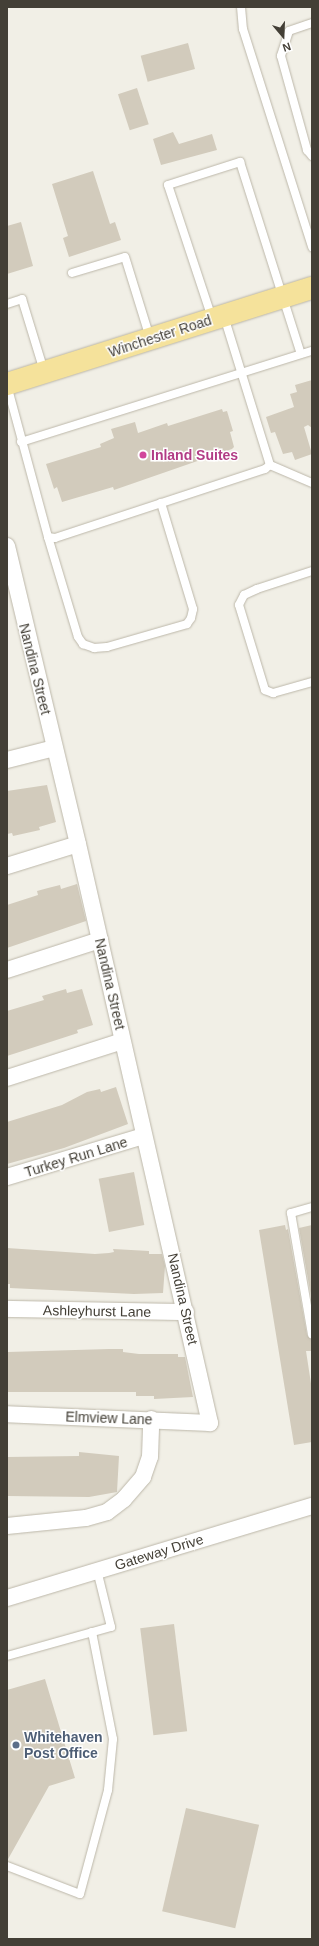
<!DOCTYPE html>
<html>
<head>
<meta charset="utf-8">
<style>
	body { margin:0 }
	#map { position:relative; width:319px; height:1946px; overflow:hidden; background:#f1efe6; font-family:Helvetica,sans-serif }
	div>[style] { position:absolute }
	[style*='--x'] { left:calc(var(--x)*1px); top:calc(var(--y)*1px); width:calc(var(--w)*1px); rotate:calc(var(--a)*1deg) }
	.building>* { inset:0; background:#d2cbbc; transform-origin:0 0 }
	.roads { filter:drop-shadow(0 0 1px #bcb7a9) drop-shadow(0 0 1px #bcb7a9) }
	.lane>* { height:8px; margin:-4px; padding:0 4px; transform-origin:4px; border-radius:4px; background:#fff }
	.street>* { height:16px; margin:-8px; padding:0 8px; transform-origin:8px; border-radius:8px; background:#fff }
	.primary>* { height:22px; margin:-11px; padding:0 11px; transform-origin:11px; border-radius:11px; background:#f5e29b }
	.dots>* { width:11px; height:11px; translate:-50% -50%; box-sizing:border-box; border:2px solid #fff; border-radius:50% }
	span { translate:-50% -50%; white-space:nowrap; text-align:center; line-height:1.15; -webkit-text-stroke:3px #fff; paint-order:stroke }
	.street-label { font-size:14px; color:#433f36 }
	.hotel-label { font-size:14px; color:#b23c85; font-weight:700 }
	.left { translate:0 -50%; text-align:left }
	.service-label { font-size:14px; color:#4e5e75; font-weight:700 }
	.frame { position:absolute; inset:0; border:8px solid #433f36; pointer-events:none }
	.north { position:absolute; left:263px; top:16px; width:40px; height:40px; -webkit-text-stroke:3px #fff; paint-order:stroke; rotate:161deg; font-size:11px; font-weight:700; line-height:16px; text-align:center; color:#433f36 }
	.north::after { content:''; display:block; margin:auto; width:14px; height:18px; background:#433f36; clip-path:polygon(50% 0,100% 100%,50% 72%,0 100%) }
</style>
</head>
<body>
<div id="map">
	<div class="building">
		<div style="left:188px;top:43px;width:27px;height:49px;rotate:75deg"></div>
		<div style="left:137px;top:88px;width:38px;height:20px;rotate:72deg"></div>
		<div style="clip-path:polygon(173px 132px,179px 144px,212px 134px,217px 150px,161px 165px,153px 139px)"></div>
		<div style="clip-path:polygon(93px 171px,110px 224px,115px 222px,121px 240px,69px 257px,63px 238px,68px 236px,52px 184px)"></div>
		<div style="clip-path:polygon(21px 222px,33px 266px,7px 274px,7px 226px)"></div>
		<div style="clip-path:polygon(312px 380px,312px 428px,308px 425px,304px 427px,312px 454px,295px 460px,292px 452px,283px 454px,275px 432px,271px 433px,266px 417px,294px 407px,290px 394px,297px 392px,295px 385px)"></div>
		<div style="clip-path:polygon(222px 409px,223px 412px,227px 411px,233px 431px,230px 432px,234px 447px,232px 449px,114px 490px,113px 487px,62px 502px,57px 487px,54px 489px,46px 464px,101px 447px,100px 444px,114px 438px,111px 429px,135px 422px,138px 433px,167px 423px,168px 426px)"></div>
		<div style="clip-path:polygon(47px 785px,56px 822px,39px 827px,40px 830px,13px 836px,12px 833px,7px 834px,7px 791px)"></div>
		<div style="clip-path:polygon(77px 884px,86px 921px,7px 948px,7px 905px,38px 895px,37px 891px,48px 888px,60px 885px,61px 889px)"></div>
		<div style="clip-path:polygon(66px 989px,67px 993px,82px 989px,93px 1025px,77px 1030px,78px 1033px,7px 1056px,7px 1011px,44px 1000px,42px 996px)"></div>
		<div style="clip-path:polygon(116px 1087px,128px 1124px,64px 1148px,7px 1164px,7px 1122px,62px 1105px,87px 1092px,100px 1089px,101px 1092px)"></div>
		<div style="left:134px;top:1172px;width:54px;height:36px;rotate:79deg"></div>
		<div style="clip-path:polygon(285px 1225px,286px 1230px,288px 1229px,307px 1335px,312px 1339px,312px 1351px,306px 1351px,312px 1390px,312px 1442px,294px 1445px,259px 1230px)"></div>
		<div style="clip-path:polygon(312px 1225px,312px 1302px,299px 1228px)"></div>
		<div style="clip-path:polygon(7px 1248px,95px 1254px,109px 1253px,114px 1252px,113px 1249px,149px 1251px,149px 1254px,162px 1254px,165px 1266px,163px 1293px,134px 1294px,10px 1288px,10px 1284px,7px 1284px)"></div>
		<div style="clip-path:polygon(109px 1349px,123px 1349px,123px 1352px,139px 1354px,178px 1354px,178px 1357px,185px 1357px,193px 1397px,154px 1399px,154px 1396px,136px 1396px,136px 1392px,7px 1392px,8px 1352px)"></div>
		<div style="clip-path:polygon(79px 1452px,119px 1456px,117px 1492px,89px 1497px,7px 1496px,7px 1457px,79px 1456px)"></div>
		<div style="left:174px;top:1624px;width:108px;height:34px;rotate:83deg"></div>
		<div style="clip-path:polygon(45px 1679px,75px 1778px,49px 1786px,7px 1861px,7px 1690px)"></div>
		<div style="left:186px;top:1808px;width:75px;height:106px;rotate:13deg"></div>
	</div>
	<div class="roads">
		<div class="lane">
			<div style="--x:241;--y:7;--w:22;--a:85"></div>
			<div style="--x:243;--y:29;--w:229;--a:72.4"></div>
			<div style="--x:312;--y:23;--w:24;--a:161"></div>
			<div style="--x:289;--y:31;--w:26;--a:108"></div>
			<div style="--x:281;--y:56;--w:98;--a:74.5"></div>
			<div style="--x:307;--y:150;--w:8;--a:50"></div>
			<div style="--x:72;--y:273;--w:55;--a:-16.8"></div>
			<div style="--x:125;--y:257;--w:85;--a:72.8"></div>
			<div style="--x:7;--y:304;--w:16;--a:-18"></div>
			<div style="--x:22;--y:299;--w:75;--a:73"></div>
			<div style="--x:212;--y:318;--w:140;--a:-108.3"></div>
			<div style="--x:168;--y:185;--w:76;--a:-17.7"></div>
			<div style="--x:240;--y:162;--w:201;--a:72.4"></div>
			<div style="--x:7;--y:385;--w:157;--a:74.9"></div>
			<div style="--x:48;--y:537;--w:7;--a:8"></div>
			<div style="--x:55;--y:538;--w:221;--a:-18.2"></div>
			<div style="--x:265;--y:469;--w:6;--a:-39"></div>
			<div style="--x:270;--y:465;--w:156;--a:-107.2"></div>
			<div style="--x:21;--y:442;--w:305;--a:-17.4"></div>
			<div style="--x:270;--y:465;--w:46;--a:23.2"></div>
			<div style="--x:48;--y:537;--w:104;--a:73.3"></div>
			<div style="--x:78;--y:637;--w:9;--a:54"></div>
			<div style="--x:83;--y:644;--w:12;--a:20"></div>
			<div style="--x:94;--y:648;--w:13;--a:-4"></div>
			<div style="--x:107;--y:647;--w:83;--a:-16"></div>
			<div style="--x:187;--y:624;--w:7;--a:-56"></div>
			<div style="--x:191;--y:618;--w:9;--a:-77"></div>
			<div style="--x:193;--y:609;--w:111;--a:-106.8"></div>
			<div style="--x:312;--y:571;--w:58;--a:161.9"></div>
			<div style="--x:257;--y:589;--w:14;--a:155"></div>
			<div style="--x:244;--y:595;--w:11;--a:117"></div>
			<div style="--x:239;--y:605;--w:89;--a:73"></div>
			<div style="--x:265;--y:690;--w:9;--a:21"></div>
			<div style="--x:273;--y:693;--w:41;--a:-15.8"></div>
			<div style="--x:312;--y:1207;--w:22;--a:164"></div>
			<div style="--x:291;--y:1213;--w:123;--a:80.2"></div>
			<div style="--x:7;--y:1656;--w:108;--a:-15.6"></div>
			<div style="--x:111;--y:1627;--w:59;--a:-103.8"></div>
			<div style="--x:7;--y:1866;--w:78;--a:21"></div>
			<div style="--x:80;--y:1894;--w:108;--a:-74.9"></div>
			<div style="--x:108;--y:1790;--w:51;--a:-84.4"></div>
			<div style="--x:113;--y:1739;--w:109;--a:-101.1"></div>
		</div>
		<div class="street">
			<div style="--x:7;--y:546;--w:306;--a:76.6"></div>
			<div style="--x:78;--y:844;--w:594;--a:77.16"></div>
			<div style="--x:210;--y:1423;--w:203;--a:-177.5"></div>
			<div style="--x:7;--y:760;--w:49;--a:-14.3"></div>
			<div style="--x:7;--y:866;--w:74;--a:-17.2"></div>
			<div style="--x:7;--y:970;--w:98;--a:-17.9"></div>
			<div style="--x:7;--y:1078;--w:121;--a:-17.8"></div>
			<div style="--x:7;--y:1177;--w:143;--a:-16.7"></div>
			<div style="--x:7;--y:1309;--w:179;--a:1"></div>
			<div style="--x:7;--y:1526;--w:79;--a:-5.8"></div>
			<div style="--x:86;--y:1518;--w:22;--a:-16"></div>
			<div style="--x:107;--y:1512;--w:21;--a:-37"></div>
			<div style="--x:124;--y:1499;--w:29;--a:-49"></div>
			<div style="--x:143;--y:1477;--w:21;--a:-71"></div>
			<div style="--x:150;--y:1457;--w:38;--a:-88"></div>
			<div style="--x:7;--y:1598;--w:319;--a:-16.8"></div>
		</div>
		<div class="primary">
			<div style="--x:7;--y:384;--w:320;--a:-17.5"></div>
		</div>
	</div>
	<div class="dots">
		<div style="left:143px;top:455px;background:#d1479c"></div>
		<div style="left:16px;top:1745px;background:#5c6f8a"></div>
	</div>
	<div class="street-label">
		<span style="left:160px;top:336px;rotate:-18deg">Winchester Road</span>
		<span style="left:35px;top:669px;rotate:76deg">Nandina Street</span>
		<span style="left:110px;top:984px;rotate:77deg">Nandina Street</span>
		<span style="left:76px;top:1157px;rotate:-17deg">Turkey Run Lane</span>
		<span style="left:183px;top:1299px;rotate:77deg">Nandina Street</span>
		<span style="left:97px;top:1311px;rotate:1deg">Ashleyhurst Lane</span>
		<span style="left:109px;top:1418px;rotate:2deg">Elmview Lane</span>
		<span style="left:159px;top:1552px;rotate:-17deg">Gateway Drive</span>
	</div>
	<div class="hotel-label">
		<span class="left" style="left:151px;top:455px">Inland Suites</span>
	</div>
	<div class="service-label">
		<span class="left" style="left:24px;top:1745px">Whitehaven<br>Post Office</span>
	</div>
	<div class="frame"></div>
	<div class="north">N</div>
</div>
</body>
</html>
